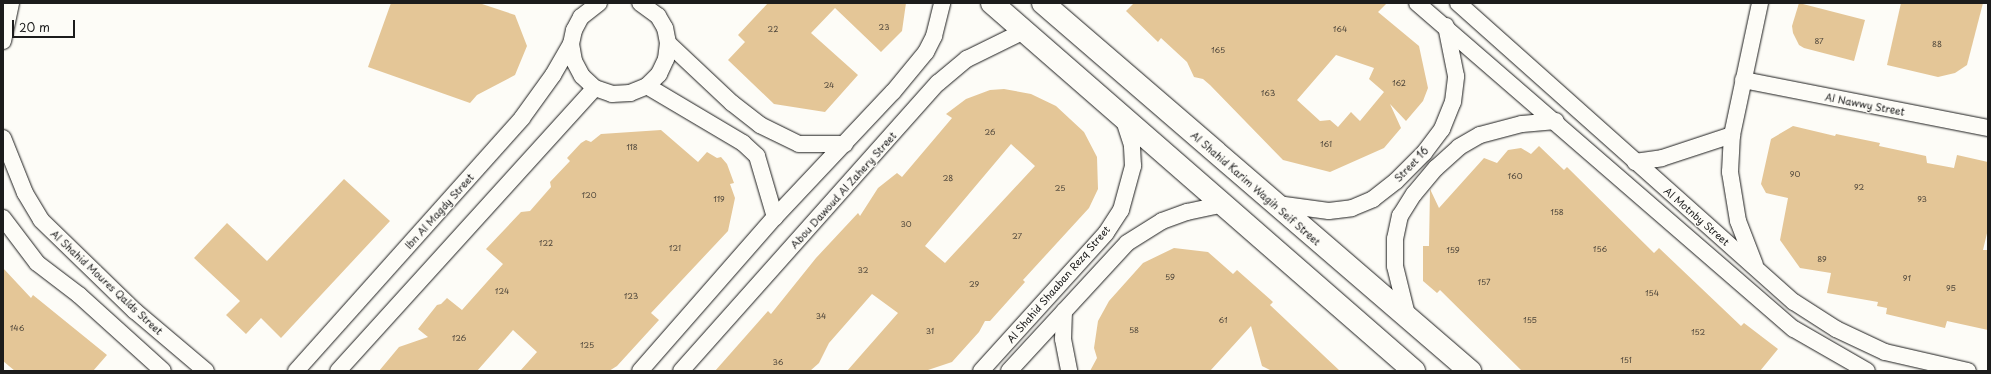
<!DOCTYPE html>
<html>
<head>
<meta charset="utf-8">
<style>
	body { margin:0 }
	#map { position:relative; width:1991px; height:374px; overflow:hidden; background:#fdfcf7; font-family:"Playpen Sans",sans-serif }
	div>[style] { position:absolute }
	[style*='--x'] { left:calc(var(--x)*1px); top:calc(var(--y)*1px); width:calc(var(--w)*1px); rotate:calc(var(--a)*1deg) }
	.building>* { inset:0; background:#e4c697 }
	.roads { filter:drop-shadow(0 0 1px #1c1c1c) drop-shadow(0 0 1px #1c1c1c) }
	.street>* { height:16px; margin:-8px; padding:0 8px; transform-origin:8px; border-radius:8px; background:#fdfcf7 }
	.secondary>* { height:22px; margin:-11px; padding:0 11px; transform-origin:11px; border-radius:11px; background:#fdfcf7 }
	span { translate:-50% -50%; white-space:nowrap; text-align:center; line-height:1.15; -webkit-text-stroke:3px #fdfcf7; paint-order:stroke }
	.number-label { font-size:8px; color:#4e463b }
	.number-label span { -webkit-text-stroke-width:0 }
	.street-label { font-size:10px; color:#1c1c1c }
	.frame { position:absolute; inset:0; border:4px solid #1c1c1c; pointer-events:none }
	.scale { position:absolute; left:12px; top:20px; width:63px; height:18px; box-sizing:border-box; border:2px solid #1c1c1c; border-top:0; padding-left:5px; font-size:12px; line-height:14px; white-space:nowrap; color:#1c1c1c; -webkit-text-stroke:3px #fdfcf7; paint-order:stroke }
</style>
</head>
<body>
<div id="map">
	<div class="building">
		<div style="clip-path:polygon(391px 3px,479px 3px,515px 15px,527px 46px,515px 75px,477px 95px,470px 103px,368px 67px)"></div>
		<div style="clip-path:polygon(768px 3px,906px 3px,902px 31px,881px 52px,835px 8px,811px 33px,858px 75px,825px 112px,774px 104px,728px 60px,745px 42px,738px 35px)"></div>
		<div style="clip-path:polygon(evenodd,1134px 3px,1387px 3px,1378px 12px,1419px 46px,1428px 88px,1423px 101px,1406px 121px,1390px 104px,1401px 128px,1384px 148px,1330px 172px,1283px 160px,1210px 85px,1203px 79px,1194px 77px,1187px 62px,1161px 38px,1158px 42px,1126px 11px,1134px 3px,1336px 55px,1374px 68px,1369px 79px,1384px 92px,1360px 121px,1351px 112px,1338px 127px,1330px 120px,1320px 121px,1297px 100px,1336px 55px)"></div>
		<div style="clip-path:polygon(1799px 3px,1865px 20px,1854px 61px,1804px 48px,1799px 45px,1793px 33px,1792px 26px)"></div>
		<div style="clip-path:polygon(1901px 3px,1983px 3px,1967px 65px,1955px 73px,1938px 77px,1887px 65px)"></div>
		<div style="clip-path:polygon(evenodd,1004px 89px,1031px 94px,1056px 106px,1084px 132px,1097px 157px,1098px 189px,1089px 208px,1023px 280px,1025px 282px,990px 321px,985px 321px,979px 332px,952px 362px,925px 371px,847px 371px,898px 313px,872px 294px,829px 343px,819px 363px,810px 371px,715px 371px,768px 311px,771px 314px,816px 258px,858px 213px,860px 216px,878px 188px,897px 173px,902px 177px,952px 118px,946px 114px,966px 99px,990px 90px,1004px 89px,1011px 144px,1035px 166px,945px 263px,925px 246px,1011px 144px)"></div>
		<div style="clip-path:polygon(1793px 126px,1835px 136px,1836px 134px,1880px 143px,1879px 146px,1926px 156px,1927px 163px,1954px 168px,1957px 155px,1988px 162px,1988px 229px,1983px 250px,1988px 250px,1988px 330px,1947px 321px,1945px 328px,1886px 314px,1887px 308px,1877px 306px,1878px 302px,1827px 293px,1831px 273px,1800px 268px,1780px 240px,1788px 198px,1766px 193px,1761px 184px,1771px 139px)"></div>
		<div style="clip-path:polygon(661px 130px,698px 162px,707px 152px,717px 158px,721px 157px,727px 164px,734px 183px,730px 184px,735px 198px,728px 231px,651px 313px,659px 320px,617px 366px,609px 371px,520px 371px,537px 352px,513px 330px,477px 371px,379px 371px,399px 347px,428px 337px,418px 329px,437px 305px,441px 304px,447px 298px,462px 310px,503px 264px,486px 249px,521px 212px,530px 211px,551px 187px,550px 182px,570px 161px,567px 158px,581px 143px,586px 140px,591px 142px,601px 134px)"></div>
		<div style="clip-path:polygon(1539px 146px,1564px 170px,1567px 167px,1654px 253px,1659px 248px,1741px 326px,1744px 323px,1778px 349px,1760px 371px,1522px 371px,1440px 290px,1437px 293px,1423px 281px,1423px 246px,1429px 246px,1430px 189px,1439px 208px,1484px 158px,1497px 163px,1508px 150px,1521px 148px,1531px 154px)"></div>
		<div style="clip-path:polygon(344px 179px,390px 221px,281px 338px,261px 318px,246px 334px,226px 315px,240px 301px,194px 258px,227px 223px,267px 261px)"></div>
		<div style="clip-path:polygon(1174px 248px,1208px 252px,1233px 274px,1237px 270px,1273px 302px,1270px 305px,1340px 371px,1272px 371px,1262px 366px,1251px 326px,1210px 371px,1090px 371px,1097px 358px,1094px 348px,1098px 321px,1109px 301px,1143px 263px)"></div>
		<div style="clip-path:polygon(3px 268px,31px 298px,33px 295px,107px 355px,93px 371px,15px 371px,3px 361px)"></div>
	</div>
	<div class="roads">
		<div class="street">
			<div style="--x:599;--y:3;--w:23;--a:142"></div>
			<div style="--x:581;--y:17;--w:15;--a:118"></div>
			<div style="--x:574;--y:30;--w:14;--a:102"></div>
			<div style="--x:571;--y:44;--w:17;--a:80"></div>
			<div style="--x:574;--y:61;--w:17;--a:62"></div>
			<div style="--x:582;--y:76;--w:18;--a:43"></div>
			<div style="--x:595;--y:88;--w:18;--a:19"></div>
			<div style="--x:612;--y:94;--w:18;--a:-3"></div>
			<div style="--x:630;--y:93;--w:18;--a:-22"></div>
			<div style="--x:647;--y:86;--w:17;--a:-45"></div>
			<div style="--x:659;--y:74;--w:17;--a:-65"></div>
			<div style="--x:666;--y:59;--w:16;--a:-83"></div>
			<div style="--x:668;--y:43;--w:15;--a:-101"></div>
			<div style="--x:665;--y:28;--w:14;--a:-120"></div>
			<div style="--x:658;--y:16;--w:22;--a:-144"></div>
			<div style="--x:1417;--y:3;--w:498;--a:40.9"></div>
			<div style="--x:1794;--y:329;--w:84;--a:29.9"></div>
			<div style="--x:1458;--y:3;--w:450;--a:41.7"></div>
			<div style="--x:1794;--y:302;--w:50;--a:32.7"></div>
			<div style="--x:1836;--y:329;--w:54;--a:25.1"></div>
			<div style="--x:1885;--y:352;--w:85;--a:12.9"></div>
			<div style="--x:3;--y:41;--w:39;--a:-78"></div>
			<div style="--x:668;--y:43;--w:88;--a:43.2"></div>
			<div style="--x:732;--y:103;--w:36;--a:38"></div>
			<div style="--x:760;--y:125;--w:43;--a:26"></div>
			<div style="--x:799;--y:144;--w:46;--a:0"></div>
			<div style="--x:1743;--y:80;--w:250;--a:11.1"></div>
			<div style="--x:647;--y:86;--w:112;--a:30.7"></div>
			<div style="--x:743;--y:143;--w:19;--a:43"></div>
			<div style="--x:757;--y:156;--w:64;--a:73.6"></div>
			<div style="--x:3;--y:138;--w:59;--a:68.2"></div>
			<div style="--x:25;--y:193;--w:31;--a:59"></div>
			<div style="--x:41;--y:220;--w:131;--a:44.1"></div>
			<div style="--x:135;--y:311;--w:93;--a:40.2"></div>
			<div style="--x:1635;--y:162;--w:27;--a:-8"></div>
			<div style="--x:1662;--y:158;--w:74;--a:-18.2"></div>
			<div style="--x:1277;--y:204;--w:52;--a:7.7"></div>
			<div style="--x:1329;--y:211;--w:23;--a:-7"></div>
			<div style="--x:1352;--y:208;--w:23;--a:-23"></div>
			<div style="--x:1373;--y:199;--w:29;--a:-38"></div>
			<div style="--x:1396;--y:181;--w:40;--a:-45"></div>
			<div style="--x:1424;--y:153;--w:30;--a:-53"></div>
			<div style="--x:1442;--y:129;--w:29;--a:-68"></div>
			<div style="--x:1453;--y:102;--w:26;--a:-83"></div>
			<div style="--x:1456;--y:76;--w:51;--a:-101.3"></div>
			<div style="--x:3;--y:218;--w:56;--a:52.9"></div>
			<div style="--x:37;--y:263;--w:53;--a:37.3"></div>
			<div style="--x:79;--y:295;--w:113;--a:42.1"></div>
			<div style="--x:1755;--y:265;--w:47;--a:-111.1"></div>
			<div style="--x:1738;--y:221;--w:50;--a:-99.3"></div>
			<div style="--x:1730;--y:172;--w:37;--a:-87"></div>
			<div style="--x:1732;--y:135;--w:135;--a:-78"></div>
			<div style="--x:1064;--y:311;--w:28;--a:92"></div>
			<div style="--x:1063;--y:339;--w:33;--a:79"></div>
			<div style="--x:1408;--y:319;--w:55;--a:-103.8"></div>
			<div style="--x:1395;--y:266;--w:27;--a:-90"></div>
			<div style="--x:1395;--y:239;--w:24;--a:-78"></div>
			<div style="--x:1400;--y:216;--w:26;--a:-58"></div>
			<div style="--x:1414;--y:194;--w:34;--a:-50"></div>
			<div style="--x:1436;--y:168;--w:31;--a:-42"></div>
			<div style="--x:1459;--y:147;--w:24;--a:-30"></div>
			<div style="--x:1480;--y:135;--w:43;--a:-14.7"></div>
			<div style="--x:1522;--y:124;--w:34;--a:-5"></div>
			<div style="--x:296;--y:371;--w:339;--a:-48.2"></div>
			<div style="--x:522;--y:118;--w:53;--a:-54.2"></div>
			<div style="--x:553;--y:75;--w:36;--a:-60"></div>
			<div style="--x:338;--y:371;--w:382;--a:-47.8"></div>
			<div style="--x:640;--y:371;--w:205;--a:-48.8"></div>
			<div style="--x:775;--y:217;--w:172;--a:-46.7"></div>
			<div style="--x:893;--y:92;--w:52;--a:-50.5"></div>
			<div style="--x:926;--y:52;--w:18;--a:-63"></div>
			<div style="--x:934;--y:36;--w:34;--a:-76"></div>
			<div style="--x:681;--y:371;--w:386;--a:-48.3"></div>
			<div style="--x:938;--y:83;--w:38;--a:-40"></div>
			<div style="--x:967;--y:59;--w:64;--a:-26.2"></div>
			<div style="--x:981;--y:371;--w:186;--a:-47.8"></div>
			<div style="--x:1106;--y:233;--w:27;--a:-57"></div>
			<div style="--x:1121;--y:210;--w:46;--a:-74.7"></div>
			<div style="--x:1133;--y:166;--w:21;--a:-93"></div>
			<div style="--x:1132;--y:145;--w:25;--a:-108"></div>
			<div style="--x:1009;--y:371;--w:174;--a:-47.3"></div>
			<div style="--x:1127;--y:243;--w:41;--a:-32.2"></div>
			<div style="--x:1162;--y:221;--w:27;--a:-20"></div>
			<div style="--x:1187;--y:212;--w:38;--a:-12"></div>
		</div>
		<div class="secondary">
			<div style="--x:992;--y:3;--w:560;--a:41.09"></div>
			<div style="--x:1043;--y:3;--w:564;--a:40.76"></div>
		</div>
	</div>
	<div class="number-label">
		<span style="left:884px;top:28px">23</span>
		<span style="left:773px;top:30px">22</span>
		<span style="left:1340px;top:30px">164</span>
		<span style="left:1819px;top:42px">87</span>
		<span style="left:1937px;top:45px">88</span>
		<span style="left:1218px;top:51px">165</span>
		<span style="left:1399px;top:84px">162</span>
		<span style="left:829px;top:86px">24</span>
		<span style="left:1268px;top:94px">163</span>
		<span style="left:990px;top:133px">26</span>
		<span style="left:1326px;top:145px">161</span>
		<span style="left:632px;top:148px">118</span>
		<span style="left:1795px;top:175px">90</span>
		<span style="left:1515px;top:177px">160</span>
		<span style="left:948px;top:179px">28</span>
		<span style="left:1859px;top:188px">92</span>
		<span style="left:1060px;top:189px">25</span>
		<span style="left:589px;top:196px">120</span>
		<span style="left:719px;top:200px">119</span>
		<span style="left:1922px;top:200px">93</span>
		<span style="left:1557px;top:213px">158</span>
		<span style="left:906px;top:225px">30</span>
		<span style="left:1017px;top:237px">27</span>
		<span style="left:546px;top:244px">122</span>
		<span style="left:675px;top:249px">121</span>
		<span style="left:1600px;top:250px">156</span>
		<span style="left:1453px;top:251px">159</span>
		<span style="left:1822px;top:260px">89</span>
		<span style="left:863px;top:271px">32</span>
		<span style="left:1170px;top:278px">59</span>
		<span style="left:1907px;top:279px">91</span>
		<span style="left:1484px;top:283px">157</span>
		<span style="left:974px;top:285px">29</span>
		<span style="left:1951px;top:289px">95</span>
		<span style="left:502px;top:292px">124</span>
		<span style="left:1652px;top:294px">154</span>
		<span style="left:631px;top:297px">123</span>
		<span style="left:821px;top:317px">34</span>
		<span style="left:1223px;top:321px">61</span>
		<span style="left:1530px;top:321px">155</span>
		<span style="left:17px;top:329px">146</span>
		<span style="left:1134px;top:331px">58</span>
		<span style="left:930px;top:332px">31</span>
		<span style="left:1698px;top:333px">152</span>
		<span style="left:459px;top:339px">126</span>
		<span style="left:587px;top:346px">125</span>
		<span style="left:1626px;top:361px">151</span>
		<span style="left:778px;top:363px">36</span>
	</div>
	<div class="street-label">
		<span style="left:1865px;top:104px;rotate:11deg">Al Nawwy Street</span>
		<span style="left:1411px;top:164px;rotate:-46deg">Street 16</span>
		<span style="left:1256px;top:188px;rotate:41deg">Al Shahid Karim Wagih Seif Street</span>
		<span style="left:843px;top:190px;rotate:-48deg">Abou Dawoud Al Zahery Street</span>
		<span style="left:439px;top:211px;rotate:-48deg">Ibn Al Magdy Street</span>
		<span style="left:1697px;top:216px;rotate:41deg">Al Motnby Street</span>
		<span style="left:107px;top:282px;rotate:43deg">Al Shahid Moures Qalds Street</span>
		<span style="left:1058px;top:284px;rotate:-49deg">Al Shahid Shaaban Rezq Street</span>
	</div>
	<div class="frame"></div>
	<div class="scale">20 m</div>
</div>
</body>
</html>
